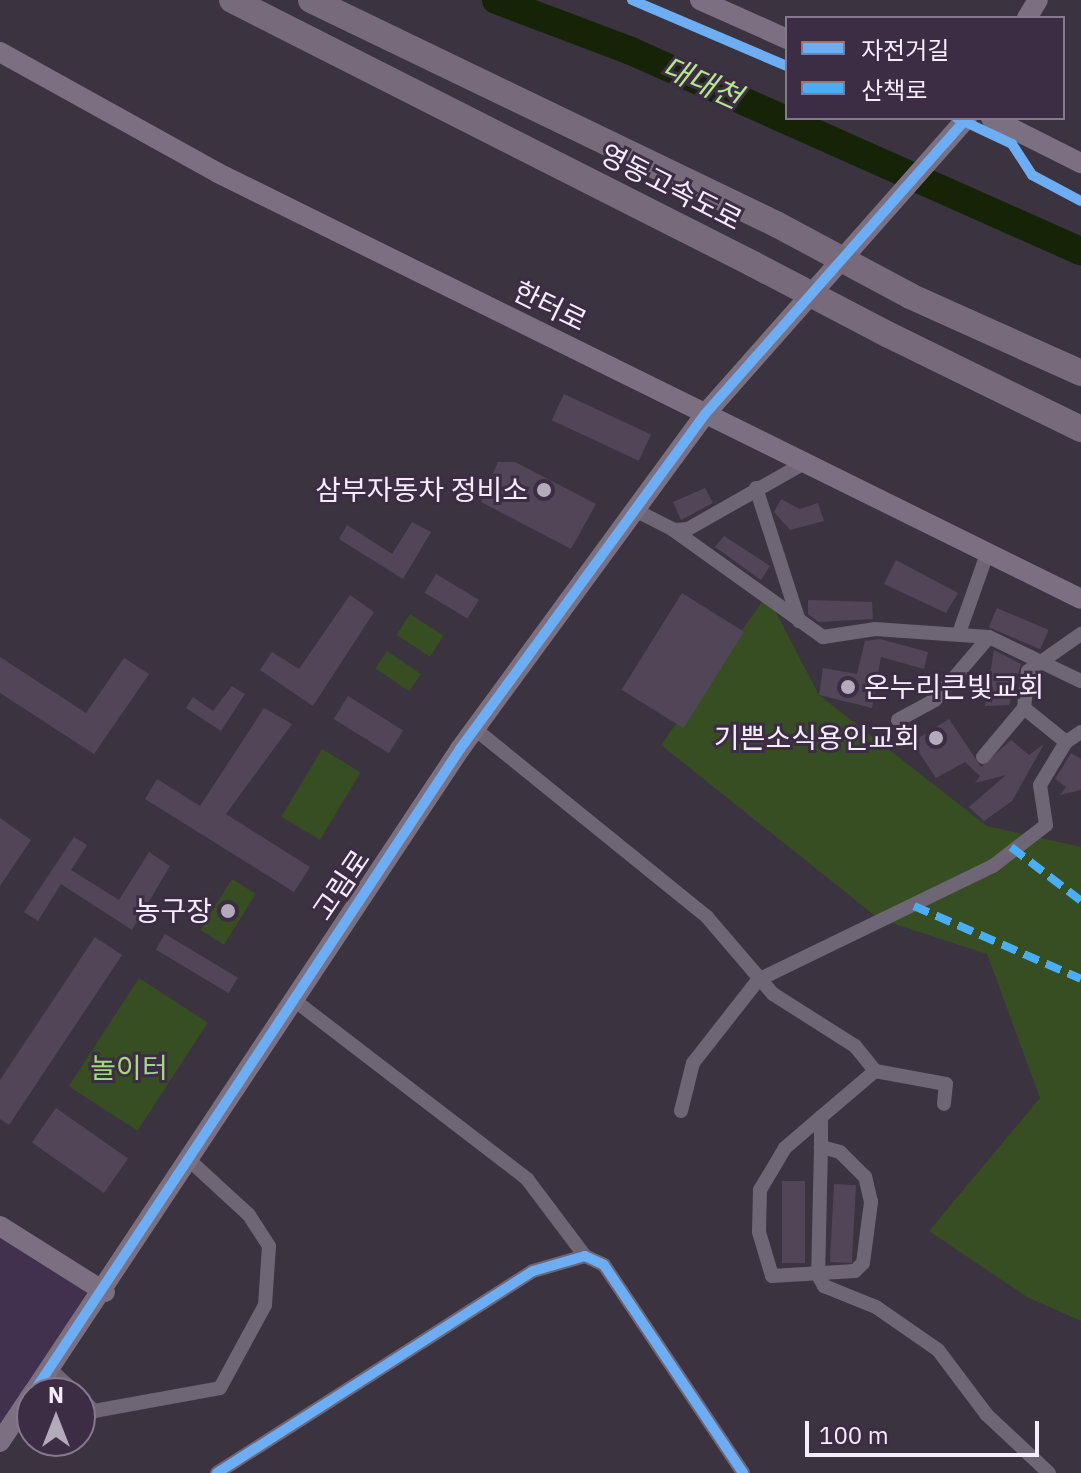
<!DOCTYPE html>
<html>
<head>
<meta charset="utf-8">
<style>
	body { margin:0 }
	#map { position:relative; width:1081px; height:1473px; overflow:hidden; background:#3b333f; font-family:"IBM Plex Sans","Noto Sans KR",sans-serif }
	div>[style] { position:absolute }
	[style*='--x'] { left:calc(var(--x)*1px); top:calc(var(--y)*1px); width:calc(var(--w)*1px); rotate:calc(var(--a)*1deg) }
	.built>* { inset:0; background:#42314e }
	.green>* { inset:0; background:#374d22; transform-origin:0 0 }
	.river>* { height:28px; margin:-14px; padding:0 14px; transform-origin:14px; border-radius:14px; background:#152407 }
	.building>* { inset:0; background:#514657; transform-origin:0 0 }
	.street>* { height:14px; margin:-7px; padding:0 7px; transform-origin:7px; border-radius:7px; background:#6e6575 }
	.secondary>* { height:20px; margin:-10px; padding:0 10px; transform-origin:10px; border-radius:10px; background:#7b7082 }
	.highway>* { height:26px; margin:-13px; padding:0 13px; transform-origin:13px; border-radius:13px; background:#766a7b }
	.highway-bridge>* { height:26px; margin:-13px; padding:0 13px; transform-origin:13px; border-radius:13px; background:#766a7b }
	.quiet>* { height:8px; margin-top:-4px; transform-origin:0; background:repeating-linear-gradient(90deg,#49aef6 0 16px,transparent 0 24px) }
	.cycleway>* { height:10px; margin:-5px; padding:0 5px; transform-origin:5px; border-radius:5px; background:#6dadf4 }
	.dots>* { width:22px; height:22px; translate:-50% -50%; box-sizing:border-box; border:4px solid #3c2d45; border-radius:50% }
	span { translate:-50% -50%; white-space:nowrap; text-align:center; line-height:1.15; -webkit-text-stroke:6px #3c2d45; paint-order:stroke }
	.street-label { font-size:28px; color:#f5ecfc }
	.poi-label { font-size:28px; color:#f5ecfc }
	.right { translate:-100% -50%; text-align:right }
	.left { translate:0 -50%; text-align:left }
	.park-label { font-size:28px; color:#a5d97b }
	.water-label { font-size:30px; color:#b4e88a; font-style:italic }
	.legend { position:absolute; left:785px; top:16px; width:280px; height:104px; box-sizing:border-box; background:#3c2d45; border:2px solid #86798e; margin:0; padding:10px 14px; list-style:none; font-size:24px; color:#f5ecfc }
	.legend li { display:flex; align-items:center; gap:16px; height:40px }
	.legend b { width:40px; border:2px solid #86798e }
	.north { position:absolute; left:16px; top:1377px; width:80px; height:80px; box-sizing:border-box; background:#3c2d45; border:2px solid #86798e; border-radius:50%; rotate:0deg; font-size:22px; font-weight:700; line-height:32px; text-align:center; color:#f5ecfc }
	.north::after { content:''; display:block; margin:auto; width:28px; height:36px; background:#b4abba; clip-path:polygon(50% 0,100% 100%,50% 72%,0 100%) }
	.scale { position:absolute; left:805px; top:1421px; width:234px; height:36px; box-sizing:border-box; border:4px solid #f5ecfc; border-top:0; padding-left:10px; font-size:24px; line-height:28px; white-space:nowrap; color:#f5ecfc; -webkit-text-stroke:6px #3c2d45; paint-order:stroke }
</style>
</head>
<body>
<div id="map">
	<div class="built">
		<div style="clip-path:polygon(0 1236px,105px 1292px,0 1442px)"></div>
	</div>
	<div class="green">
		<div style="clip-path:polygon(767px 595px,819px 695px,987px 826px,1081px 847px,1081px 1321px,1027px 1297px,929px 1231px,1040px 1098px,987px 954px,879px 919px,661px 745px)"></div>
		<div style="left:410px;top:614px;width:40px;height:25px;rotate:33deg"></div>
		<div style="left:387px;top:651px;width:41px;height:21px;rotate:34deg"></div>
		<div style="left:322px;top:749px;width:45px;height:79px;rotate:31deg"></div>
		<div style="left:232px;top:879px;width:28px;height:60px;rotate:32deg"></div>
		<div style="left:139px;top:978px;width:82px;height:129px;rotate:33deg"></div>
	</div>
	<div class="river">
		<div style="--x:496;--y:0;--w:144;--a:20.7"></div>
		<div style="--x:631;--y:51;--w:492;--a:24"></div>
	</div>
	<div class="building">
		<div style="left:564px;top:394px;width:96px;height:29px;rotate:25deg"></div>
		<div style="clip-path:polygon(498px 462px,515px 462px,596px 504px,571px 549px,481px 502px)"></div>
		<div style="clip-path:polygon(705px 488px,713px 503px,681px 520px,673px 502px)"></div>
		<div style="clip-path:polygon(781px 499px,800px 509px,818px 503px,824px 521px,790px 530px,774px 512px)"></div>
		<div style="clip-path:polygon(412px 522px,431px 532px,403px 579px,339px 539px,347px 525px,392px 554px)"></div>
		<div style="clip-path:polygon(724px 536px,770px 566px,761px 580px,715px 547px)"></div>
		<div style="clip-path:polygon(896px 560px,958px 593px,946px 613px,884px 584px)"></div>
		<div style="left:436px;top:574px;width:50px;height:22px;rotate:31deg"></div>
		<div style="left:682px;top:593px;width:73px;height:114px;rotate:32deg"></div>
		<div style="clip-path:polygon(350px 595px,374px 612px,313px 706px,260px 670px,272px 652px,299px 669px)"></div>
		<div style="clip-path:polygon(808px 600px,872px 602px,873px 619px,819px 622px,808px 614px)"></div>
		<div style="left:997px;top:608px;width:56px;height:21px;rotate:23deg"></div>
		<div style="clip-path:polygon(880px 639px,928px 652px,924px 669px,881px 657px,872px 708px,819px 695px,823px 668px,857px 674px,865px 641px)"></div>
		<div style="clip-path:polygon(994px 650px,1021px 664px,1009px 705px,985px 706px)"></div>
		<div style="clip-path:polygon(0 657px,86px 713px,124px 658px,149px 674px,94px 754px,0 693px)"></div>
		<div style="clip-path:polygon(232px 686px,245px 694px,221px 731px,186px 708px,193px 697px,213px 711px)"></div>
		<div style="left:348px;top:696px;width:65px;height:27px;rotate:32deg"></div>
		<div style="clip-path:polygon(264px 708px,292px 724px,226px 814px,310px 867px,294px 892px,145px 799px,157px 779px,200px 806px)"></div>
		<div style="clip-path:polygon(949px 719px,981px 767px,1011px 740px,1029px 755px,1044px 744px,1012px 801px,984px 821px,969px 807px,1006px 775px,975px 783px,980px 776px,965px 762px,936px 778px,912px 742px)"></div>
		<div style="clip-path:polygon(1071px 753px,1081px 759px,1081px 790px,1060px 795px,1066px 787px,1055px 779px)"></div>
		<div style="clip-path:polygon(0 818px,31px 840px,0 886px)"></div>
		<div style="clip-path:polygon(74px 837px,87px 845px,71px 870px,119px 900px,149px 852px,170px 866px,132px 930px,61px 884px,38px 921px,24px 912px)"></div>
		<div style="left:165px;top:934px;width:85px;height:18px;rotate:31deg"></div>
		<div style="clip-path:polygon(95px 937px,122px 955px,9px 1125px,0 1119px,0 1080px)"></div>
		<div style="left:56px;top:1108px;width:88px;height:42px;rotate:35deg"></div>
		<div style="left:782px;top:1181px;width:23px;height:82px"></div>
		<div style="left:834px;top:1184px;width:22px;height:78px;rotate:3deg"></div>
	</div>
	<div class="street">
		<div style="--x:756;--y:488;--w:140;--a:72.1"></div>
		<div style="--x:635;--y:510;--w:44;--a:27.1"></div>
		<div style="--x:674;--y:530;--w:14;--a:-4"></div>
		<div style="--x:688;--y:529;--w:136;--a:-29.6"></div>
		<div style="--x:672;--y:529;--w:186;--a:35.6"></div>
		<div style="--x:823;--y:637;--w:53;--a:-8.7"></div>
		<div style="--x:875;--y:629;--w:114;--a:4"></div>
		<div style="--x:989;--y:637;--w:102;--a:25.6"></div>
		<div style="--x:959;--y:633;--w:87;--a:-70.5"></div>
		<div style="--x:1024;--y:708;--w:54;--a:39"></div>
		<div style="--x:1066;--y:742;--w:18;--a:-34"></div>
		<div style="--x:898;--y:720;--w:42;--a:-28.4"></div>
		<div style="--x:935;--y:700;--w:83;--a:-49.4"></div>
		<div style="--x:475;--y:729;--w:299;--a:39"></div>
		<div style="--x:707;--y:917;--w:101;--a:49.4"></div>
		<div style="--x:773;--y:994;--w:97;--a:32.4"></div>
		<div style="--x:855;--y:1046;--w:32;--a:51"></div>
		<div style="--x:875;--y:1071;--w:72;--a:10.4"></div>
		<div style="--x:946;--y:1084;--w:20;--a:96"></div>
		<div style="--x:983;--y:757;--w:64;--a:-50.1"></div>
		<div style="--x:1024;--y:708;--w:37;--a:-84"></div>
		<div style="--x:1028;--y:671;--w:65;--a:-34.9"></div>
		<div style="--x:294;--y:1000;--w:294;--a:37.5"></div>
		<div style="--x:527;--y:1179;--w:96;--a:53"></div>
		<div style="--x:681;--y:1111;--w:49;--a:-76"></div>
		<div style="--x:693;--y:1063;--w:105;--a:-51.9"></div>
		<div style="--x:758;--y:980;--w:261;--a:-25.9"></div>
		<div style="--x:993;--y:866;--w:67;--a:-37.7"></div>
		<div style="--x:1046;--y:825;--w:40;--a:-98.5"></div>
		<div style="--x:1040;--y:785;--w:50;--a:-58.8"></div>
		<div style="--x:821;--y:1117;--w:48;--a:139.3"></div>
		<div style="--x:785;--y:1148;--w:49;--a:120.8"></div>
		<div style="--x:760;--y:1190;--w:42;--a:91.4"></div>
		<div style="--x:759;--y:1232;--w:46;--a:73.5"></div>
		<div style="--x:772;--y:1276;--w:83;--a:-3.4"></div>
		<div style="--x:855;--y:1271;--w:11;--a:-45"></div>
		<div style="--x:863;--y:1263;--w:62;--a:-82.5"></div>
		<div style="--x:871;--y:1202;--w:26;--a:-103"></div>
		<div style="--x:865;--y:1177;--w:35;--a:-135"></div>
		<div style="--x:840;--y:1152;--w:20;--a:-165"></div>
		<div style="--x:821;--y:1147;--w:30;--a:-90"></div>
		<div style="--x:821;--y:1117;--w:71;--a:-40.4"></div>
		<div style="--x:821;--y:1147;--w:128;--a:91.3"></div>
		<div style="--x:818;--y:1275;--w:13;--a:61"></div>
		<div style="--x:824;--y:1286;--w:56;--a:22"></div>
		<div style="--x:876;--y:1307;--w:75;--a:34.7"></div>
		<div style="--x:938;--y:1350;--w:81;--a:53"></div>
		<div style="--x:987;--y:1415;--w:85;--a:43.1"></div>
		<div style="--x:49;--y:1368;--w:37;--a:43"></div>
		<div style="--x:80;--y:1397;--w:20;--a:45"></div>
		<div style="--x:94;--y:1411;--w:128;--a:-10.3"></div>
		<div style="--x:220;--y:1388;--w:94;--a:-61.5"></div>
		<div style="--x:265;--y:1305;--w:59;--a:-86.1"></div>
		<div style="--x:269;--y:1246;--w:37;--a:-123"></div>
		<div style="--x:249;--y:1215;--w:83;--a:-137.4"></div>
		<div style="--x:217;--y:1473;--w:375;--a:-32.6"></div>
		<div style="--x:533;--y:1271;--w:54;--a:-16.1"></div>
		<div style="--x:585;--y:1256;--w:21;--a:25"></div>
		<div style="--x:604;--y:1265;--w:250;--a:56.2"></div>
	</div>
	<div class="secondary">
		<div style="--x:700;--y:0;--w:95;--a:24.1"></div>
		<div style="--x:1027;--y:18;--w:21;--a:-59"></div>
		<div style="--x:0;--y:52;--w:249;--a:29"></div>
		<div style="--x:218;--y:173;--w:962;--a:26.27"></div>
		<div style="--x:991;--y:118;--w:101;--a:26.6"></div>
		<div style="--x:0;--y:1226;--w:124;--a:32.2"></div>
		<div style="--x:33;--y:1393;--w:773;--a:-56.45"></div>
		<div style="--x:460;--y:749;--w:416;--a:-53.8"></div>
		<div style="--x:706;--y:413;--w:394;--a:-48.5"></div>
		<div style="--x:0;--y:1442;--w:58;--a:-56.3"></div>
	</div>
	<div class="highway">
		<div style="--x:232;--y:0;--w:584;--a:26.87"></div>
		<div style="--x:311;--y:0;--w:516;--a:25.72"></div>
		<div style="--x:910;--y:296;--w:188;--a:24.2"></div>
		<div style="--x:889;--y:335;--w:214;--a:26.1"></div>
	</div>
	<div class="highway-bridge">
		<div style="--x:776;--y:224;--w:152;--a:28.2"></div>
		<div style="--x:753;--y:264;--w:153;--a:27.6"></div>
	</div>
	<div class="quiet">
		<div style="--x:1011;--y:847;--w:88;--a:37.6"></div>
		<div style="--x:914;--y:906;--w:182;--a:23.6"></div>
	</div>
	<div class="cycleway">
		<div style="--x:632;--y:0;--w:168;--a:23.1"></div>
		<div style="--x:957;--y:118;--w:61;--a:25.3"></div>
		<div style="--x:1012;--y:144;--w:37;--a:57"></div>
		<div style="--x:1032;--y:175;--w:55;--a:28"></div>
		<div style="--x:33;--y:1393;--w:773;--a:-56.45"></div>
		<div style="--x:460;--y:749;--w:416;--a:-53.8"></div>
		<div style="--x:706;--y:413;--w:394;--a:-48.5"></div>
		<div style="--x:217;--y:1473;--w:375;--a:-32.6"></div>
		<div style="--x:533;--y:1271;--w:54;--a:-16.1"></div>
		<div style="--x:585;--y:1256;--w:21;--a:25"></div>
		<div style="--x:604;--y:1265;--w:250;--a:56.2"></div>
	</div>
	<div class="dots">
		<div style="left:544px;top:490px;background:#b4abba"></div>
		<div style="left:848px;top:687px;background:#b4abba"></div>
		<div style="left:936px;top:738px;background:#b4abba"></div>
		<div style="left:228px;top:911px;background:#b4abba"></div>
	</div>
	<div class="street-label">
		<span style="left:671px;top:187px;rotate:27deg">영동고속도로</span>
		<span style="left:550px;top:306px;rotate:26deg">한터로</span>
		<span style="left:341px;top:885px;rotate:-56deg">고림로</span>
	</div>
	<div class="poi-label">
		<span class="right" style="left:528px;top:490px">삼부자동차 정비소</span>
		<span class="left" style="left:864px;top:687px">온누리큰빛교회</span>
		<span class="right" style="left:920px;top:738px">기쁜소식용인교회</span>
		<span class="right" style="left:212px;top:911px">농구장</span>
	</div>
	<div class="park-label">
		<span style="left:129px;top:1068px">놀이터</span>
	</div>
	<div class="water-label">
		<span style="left:702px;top:82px;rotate:24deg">대대천</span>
	</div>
	<ul class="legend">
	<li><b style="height:10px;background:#6dadf4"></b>자전거길</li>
	<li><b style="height:10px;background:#49aef6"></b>산책로</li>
	</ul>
	<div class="north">N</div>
	<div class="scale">100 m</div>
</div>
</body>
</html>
